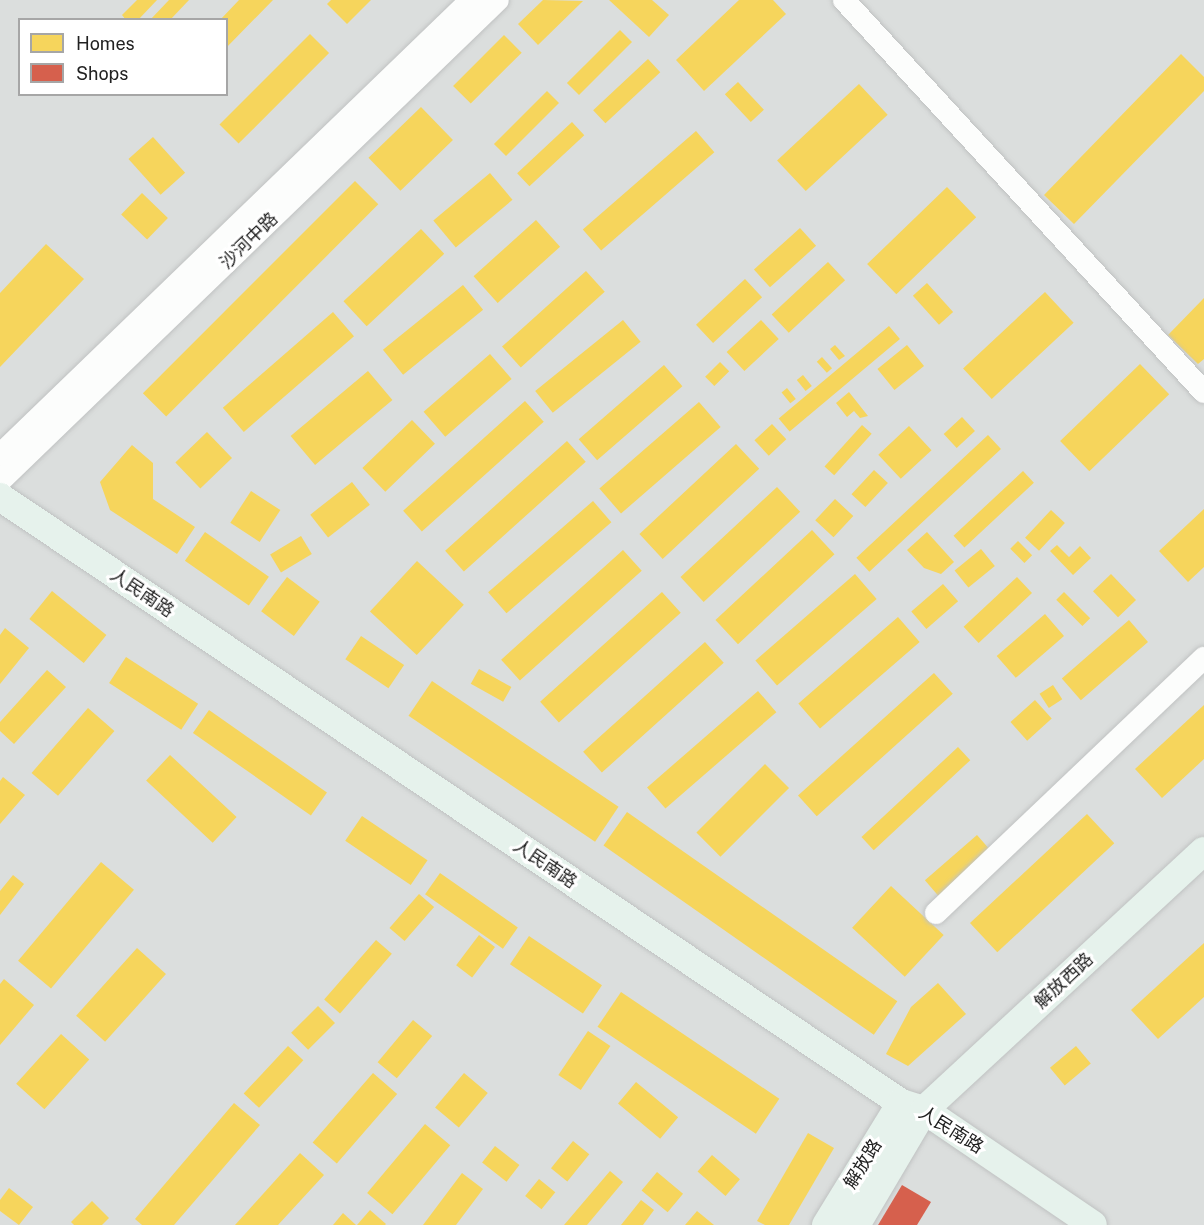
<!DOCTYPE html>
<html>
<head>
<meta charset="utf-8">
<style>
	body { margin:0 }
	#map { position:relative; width:1204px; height:1225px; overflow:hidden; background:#e9efed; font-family:"Public Sans","Noto Sans SC",sans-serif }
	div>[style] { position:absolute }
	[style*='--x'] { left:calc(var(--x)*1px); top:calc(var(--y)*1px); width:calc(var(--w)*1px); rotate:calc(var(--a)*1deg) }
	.residential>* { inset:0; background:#dbdedd }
	.homes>* { inset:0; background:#f6d55c; transform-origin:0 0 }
	.shops>* { inset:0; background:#d6604d }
	.roads { filter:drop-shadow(0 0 2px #c0c2c2) drop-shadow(0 0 2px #c0c2c2) }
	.minor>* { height:22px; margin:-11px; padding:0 11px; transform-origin:11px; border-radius:11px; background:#fcfdfc }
	.major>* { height:28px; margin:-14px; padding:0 14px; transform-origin:14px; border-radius:14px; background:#e6f2ec }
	span { translate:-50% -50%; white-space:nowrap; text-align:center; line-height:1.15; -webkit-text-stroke:6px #fff; paint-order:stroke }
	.street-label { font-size:18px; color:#212121 }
	.legend { position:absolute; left:18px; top:18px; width:210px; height:78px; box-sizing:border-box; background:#fff; border:2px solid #a6a6a6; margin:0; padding:8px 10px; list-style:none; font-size:18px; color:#212121 }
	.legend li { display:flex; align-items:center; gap:12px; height:30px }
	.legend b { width:30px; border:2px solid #a6a6a6 }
</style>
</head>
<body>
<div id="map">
	<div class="residential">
		<div style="clip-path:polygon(evenodd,0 0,1204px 0,1204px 1225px,0 1225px,0 0,20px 20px,226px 20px,226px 94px,20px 94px,20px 20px)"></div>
	</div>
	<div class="homes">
		<div style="clip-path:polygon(137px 0,157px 0,138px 20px,126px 20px,122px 15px)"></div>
		<div style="clip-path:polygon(169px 0,189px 0,170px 20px,150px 20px)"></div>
		<div style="clip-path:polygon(239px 0,273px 0,226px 48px,226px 20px,220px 20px)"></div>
		<div style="clip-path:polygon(331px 0,371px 0,347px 24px,327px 4px)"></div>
		<div style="clip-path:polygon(543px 0,583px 1px,538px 45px,518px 24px)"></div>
		<div style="clip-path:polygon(609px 0,652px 0,669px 15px,649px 37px)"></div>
		<div style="clip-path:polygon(739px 0,773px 0,786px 14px,704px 91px,676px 60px)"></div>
		<div style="left:620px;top:30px;width:17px;height:75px;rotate:45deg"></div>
		<div style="left:310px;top:34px;width:27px;height:128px;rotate:45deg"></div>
		<div style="left:504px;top:35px;width:25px;height:72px;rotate:45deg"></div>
		<div style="clip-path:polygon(1181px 54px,1204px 77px,1204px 91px,1074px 224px,1044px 195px)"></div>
		<div style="left:648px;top:59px;width:18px;height:75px;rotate:47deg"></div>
		<div style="left:738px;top:82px;width:38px;height:18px;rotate:47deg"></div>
		<div style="left:859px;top:84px;width:42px;height:112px;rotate:47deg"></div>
		<div style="left:547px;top:91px;width:17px;height:75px;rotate:45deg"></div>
		<div style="left:421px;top:107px;width:46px;height:73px;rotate:46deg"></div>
		<div style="left:572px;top:122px;width:18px;height:75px;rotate:47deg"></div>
		<div style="left:696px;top:131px;width:28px;height:150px;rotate:49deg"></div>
		<div style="left:153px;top:137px;width:48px;height:33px;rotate:48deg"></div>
		<div style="left:490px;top:173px;width:35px;height:74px;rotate:50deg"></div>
		<div style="left:355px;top:181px;width:33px;height:300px;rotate:45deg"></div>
		<div style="left:947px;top:187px;width:42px;height:111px;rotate:46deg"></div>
		<div style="left:142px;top:193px;width:36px;height:30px;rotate:44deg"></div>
		<div style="left:536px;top:220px;width:36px;height:84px;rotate:48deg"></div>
		<div style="left:800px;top:228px;width:24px;height:62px;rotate:48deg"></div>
		<div style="left:421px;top:229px;width:34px;height:106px;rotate:47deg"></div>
		<div style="clip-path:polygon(46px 244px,84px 279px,0 367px,0 293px)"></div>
		<div style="left:828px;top:262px;width:25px;height:77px;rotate:47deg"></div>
		<div style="left:586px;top:271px;width:28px;height:113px;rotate:48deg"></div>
		<div style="left:745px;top:279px;width:25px;height:67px;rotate:47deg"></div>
		<div style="left:927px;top:283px;width:39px;height:19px;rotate:48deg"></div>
		<div style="left:463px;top:285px;width:32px;height:103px;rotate:51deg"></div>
		<div style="left:1045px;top:292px;width:42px;height:112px;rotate:47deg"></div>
		<div style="clip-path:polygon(1204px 298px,1204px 359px,1198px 364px,1168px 335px)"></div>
		<div style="left:333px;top:312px;width:32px;height:146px;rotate:49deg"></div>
		<div style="left:623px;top:320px;width:28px;height:113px;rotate:51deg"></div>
		<div style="left:761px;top:320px;width:26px;height:47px;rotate:47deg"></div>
		<div style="left:889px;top:326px;width:17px;height:144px;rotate:50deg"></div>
		<div style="clip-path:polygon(835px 345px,845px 356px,839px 360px,830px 349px)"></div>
		<div style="left:907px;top:345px;width:27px;height:38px;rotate:51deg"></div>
		<div style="left:490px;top:354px;width:33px;height:88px;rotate:49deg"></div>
		<div style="left:822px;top:357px;width:15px;height:7px;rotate:48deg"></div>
		<div style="left:720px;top:362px;width:13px;height:21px;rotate:45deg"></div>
		<div style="left:1140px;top:364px;width:42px;height:111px;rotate:46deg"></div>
		<div style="left:664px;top:365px;width:28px;height:113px;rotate:49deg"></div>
		<div style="left:368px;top:371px;width:38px;height:101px;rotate:50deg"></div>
		<div style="left:803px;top:375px;width:14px;height:8px;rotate:51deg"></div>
		<div style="left:787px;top:388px;width:14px;height:7px;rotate:51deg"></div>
		<div style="clip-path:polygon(849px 392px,868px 416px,860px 418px,854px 411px,847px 417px,836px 403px)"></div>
		<div style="left:525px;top:401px;width:28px;height:164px;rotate:48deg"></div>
		<div style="left:699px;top:402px;width:33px;height:132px;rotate:49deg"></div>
		<div style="left:962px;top:417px;width:19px;height:25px;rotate:47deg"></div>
		<div style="left:412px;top:420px;width:33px;height:69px;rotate:46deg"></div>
		<div style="left:772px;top:424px;width:21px;height:24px;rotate:47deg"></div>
		<div style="left:862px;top:425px;width:13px;height:56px;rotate:42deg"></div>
		<div style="left:909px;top:426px;width:33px;height:42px;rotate:47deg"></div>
		<div style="left:207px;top:432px;width:36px;height:44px;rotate:46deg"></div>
		<div style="left:988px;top:435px;width:19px;height:180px;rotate:47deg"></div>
		<div style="left:567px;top:441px;width:28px;height:164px;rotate:48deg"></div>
		<div style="left:736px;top:444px;width:34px;height:132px;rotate:47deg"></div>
		<div style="clip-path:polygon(132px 445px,153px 463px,153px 499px,195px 527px,177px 554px,110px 510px,100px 482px)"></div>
		<div style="left:874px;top:470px;width:19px;height:33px;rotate:43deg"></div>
		<div style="left:1023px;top:471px;width:16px;height:95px;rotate:47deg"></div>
		<div style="left:352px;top:482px;width:29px;height:53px;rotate:52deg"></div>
		<div style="left:777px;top:487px;width:34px;height:132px;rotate:47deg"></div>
		<div style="left:251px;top:491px;width:35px;height:38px;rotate:33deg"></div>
		<div style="left:835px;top:499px;width:25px;height:29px;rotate:43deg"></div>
		<div style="left:593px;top:501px;width:28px;height:139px;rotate:49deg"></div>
		<div style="clip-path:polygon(1204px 509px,1204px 567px,1188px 582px,1159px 551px)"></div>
		<div style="left:1051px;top:510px;width:19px;height:38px;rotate:43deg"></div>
		<div style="left:812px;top:530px;width:33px;height:132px;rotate:47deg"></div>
		<div style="left:205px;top:532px;width:78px;height:35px;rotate:35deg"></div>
		<div style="clip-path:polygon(927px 532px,954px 562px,941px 574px,924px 568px,907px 550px)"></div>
		<div style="left:301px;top:536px;width:21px;height:36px;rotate:59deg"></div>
		<div style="left:1018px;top:541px;width:20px;height:11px;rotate:45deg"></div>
		<div style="clip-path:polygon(1057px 545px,1069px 557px,1080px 546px,1091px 558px,1073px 575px,1050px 551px)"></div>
		<div style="left:981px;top:549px;width:22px;height:34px;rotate:51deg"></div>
		<div style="left:623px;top:550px;width:28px;height:164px;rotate:48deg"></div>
		<div style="left:417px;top:561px;width:64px;height:69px;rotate:43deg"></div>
		<div style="left:855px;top:574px;width:33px;height:132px;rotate:49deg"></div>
		<div style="left:1111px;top:574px;width:36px;height:25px;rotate:46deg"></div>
		<div style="left:287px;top:577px;width:41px;height:43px;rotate:37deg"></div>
		<div style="left:1017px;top:577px;width:22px;height:73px;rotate:47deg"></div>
		<div style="left:943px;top:584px;width:23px;height:42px;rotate:49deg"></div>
		<div style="left:52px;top:591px;width:70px;height:36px;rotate:39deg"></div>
		<div style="left:662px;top:592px;width:28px;height:164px;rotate:48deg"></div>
		<div style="left:1064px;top:592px;width:37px;height:11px;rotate:45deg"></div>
		<div style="left:1045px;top:614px;width:29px;height:64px;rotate:49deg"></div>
		<div style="left:898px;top:617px;width:33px;height:132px;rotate:49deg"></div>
		<div style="left:1129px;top:620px;width:29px;height:89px;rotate:49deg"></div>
		<div style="clip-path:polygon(5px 628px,29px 648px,0 684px,0 635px)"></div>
		<div style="left:361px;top:636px;width:52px;height:28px;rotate:34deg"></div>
		<div style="left:705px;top:642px;width:28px;height:164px;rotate:48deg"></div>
		<div style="left:126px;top:657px;width:86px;height:31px;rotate:33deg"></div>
		<div style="left:479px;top:669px;width:37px;height:17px;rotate:29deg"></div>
		<div style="clip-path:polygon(47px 670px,66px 687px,14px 744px,0 731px,0 722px)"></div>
		<div style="left:934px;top:673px;width:28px;height:183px;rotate:48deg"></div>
		<div style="left:432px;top:681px;width:225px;height:42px;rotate:34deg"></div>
		<div style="left:1053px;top:685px;width:17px;height:16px;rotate:57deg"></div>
		<div style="left:758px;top:691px;width:28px;height:147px;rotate:49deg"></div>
		<div style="left:1035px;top:700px;width:25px;height:33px;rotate:48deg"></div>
		<div style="clip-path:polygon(1204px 705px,1204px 759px,1162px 798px,1135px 769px)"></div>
		<div style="left:88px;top:708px;width:35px;height:86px;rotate:41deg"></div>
		<div style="left:209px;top:710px;width:144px;height:28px;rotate:35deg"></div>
		<div style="left:958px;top:747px;width:18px;height:132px;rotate:47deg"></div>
		<div style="left:170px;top:755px;width:91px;height:35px;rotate:43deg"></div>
		<div style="left:765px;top:764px;width:34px;height:97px;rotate:45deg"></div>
		<div style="clip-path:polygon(3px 777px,25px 795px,0 824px,0 781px)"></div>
		<div style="left:627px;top:812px;width:330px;height:41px;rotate:35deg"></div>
		<div style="left:1087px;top:814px;width:40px;height:160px;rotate:47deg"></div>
		<div style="left:362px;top:816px;width:79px;height:30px;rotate:34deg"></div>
		<div style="left:977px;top:835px;width:23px;height:69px;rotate:49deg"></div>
		<div style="left:101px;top:862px;width:43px;height:129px;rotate:40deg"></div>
		<div style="left:440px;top:873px;width:95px;height:26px;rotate:35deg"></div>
		<div style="clip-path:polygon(13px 875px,24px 884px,0 915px,0 891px)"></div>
		<div style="left:891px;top:886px;width:72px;height:57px;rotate:43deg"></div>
		<div style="left:419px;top:894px;width:20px;height:45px;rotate:41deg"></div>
		<div style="left:479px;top:935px;width:20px;height:38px;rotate:37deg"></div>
		<div style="left:529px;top:936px;width:88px;height:34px;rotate:34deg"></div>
		<div style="left:376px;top:940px;width:21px;height:79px;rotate:41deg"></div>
		<div style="clip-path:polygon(1204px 943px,1204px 997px,1158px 1039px,1131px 1010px)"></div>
		<div style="left:137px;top:948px;width:39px;height:91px;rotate:42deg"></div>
		<div style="clip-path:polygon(4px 979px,34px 1005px,0 1045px,0 984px)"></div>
		<div style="clip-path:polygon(938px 983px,966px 1014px,908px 1066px,886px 1054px,911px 1007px)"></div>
		<div style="left:621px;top:992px;width:191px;height:42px;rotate:34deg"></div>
		<div style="left:318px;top:1006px;width:24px;height:38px;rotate:45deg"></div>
		<div style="left:413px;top:1020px;width:25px;height:55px;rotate:40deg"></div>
		<div style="left:588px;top:1031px;width:27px;height:53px;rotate:34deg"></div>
		<div style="left:61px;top:1034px;width:38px;height:67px;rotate:42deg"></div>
		<div style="left:288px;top:1046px;width:21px;height:65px;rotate:43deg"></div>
		<div style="left:1076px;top:1046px;width:23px;height:34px;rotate:50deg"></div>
		<div style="left:373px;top:1073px;width:32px;height:92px;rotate:41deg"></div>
		<div style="left:464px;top:1073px;width:31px;height:45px;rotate:40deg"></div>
		<div style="left:636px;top:1082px;width:55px;height:28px;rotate:40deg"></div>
		<div style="clip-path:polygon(234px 1103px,260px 1125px,174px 1225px,142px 1225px,135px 1219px)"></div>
		<div style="left:425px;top:1124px;width:33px;height:90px;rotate:40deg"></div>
		<div style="clip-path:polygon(808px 1133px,834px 1148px,789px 1225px,765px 1225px,757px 1221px)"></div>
		<div style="left:573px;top:1141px;width:21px;height:35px;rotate:39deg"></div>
		<div style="left:495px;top:1146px;width:31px;height:21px;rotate:38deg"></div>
		<div style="clip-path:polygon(300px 1153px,324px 1175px,278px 1225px,235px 1225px)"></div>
		<div style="left:712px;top:1155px;width:37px;height:22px;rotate:41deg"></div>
		<div style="clip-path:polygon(610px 1171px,623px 1182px,587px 1225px,564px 1225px)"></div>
		<div style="left:657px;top:1172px;width:34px;height:24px;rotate:40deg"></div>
		<div style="clip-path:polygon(462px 1173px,483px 1189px,456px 1225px,423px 1225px)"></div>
		<div style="left:539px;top:1179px;width:21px;height:22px;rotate:39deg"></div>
		<div style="clip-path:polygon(9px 1188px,33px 1207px,19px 1225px,0 1211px,0 1200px)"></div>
		<div style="clip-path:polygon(641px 1200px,654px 1210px,643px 1225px,621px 1225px)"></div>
		<div style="clip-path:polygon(92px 1201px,109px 1218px,102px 1225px,74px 1225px,71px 1222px)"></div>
		<div style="clip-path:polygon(370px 1210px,386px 1224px,385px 1225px,357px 1225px)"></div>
		<div style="clip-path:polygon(697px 1211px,714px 1225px,685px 1225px)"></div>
		<div style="clip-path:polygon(343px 1213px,356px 1225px,333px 1225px)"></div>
	</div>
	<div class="shops">
		<div style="clip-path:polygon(902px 1185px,931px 1202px,917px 1225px,878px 1225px)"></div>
	</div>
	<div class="roads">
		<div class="minor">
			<div style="--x:844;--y:0;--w:532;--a:47.44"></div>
			<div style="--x:0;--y:455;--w:655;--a:-44.01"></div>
			<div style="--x:0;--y:481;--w:692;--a:-44.01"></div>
			<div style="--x:936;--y:913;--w:370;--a:-43.6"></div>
		</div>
		<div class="major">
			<div style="--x:0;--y:497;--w:1086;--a:33.92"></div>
			<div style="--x:901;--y:1103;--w:24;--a:17"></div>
			<div style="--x:924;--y:1110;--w:204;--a:34.2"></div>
			<div style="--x:826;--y:1225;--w:143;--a:-58.4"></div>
			<div style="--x:856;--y:1225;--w:134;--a:-59.4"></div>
			<div style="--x:924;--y:1110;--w:381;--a:-42.8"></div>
		</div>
	</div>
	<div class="street-label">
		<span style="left:249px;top:241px;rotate:-44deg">沙河中路</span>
		<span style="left:142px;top:593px;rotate:34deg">人民南路</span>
		<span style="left:545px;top:864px;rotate:34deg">人民南路</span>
		<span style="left:1064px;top:981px;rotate:-43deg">解放西路</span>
		<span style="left:951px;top:1130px;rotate:32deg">人民南路</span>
		<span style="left:863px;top:1164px;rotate:-58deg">解放路</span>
	</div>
	<ul class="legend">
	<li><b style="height:16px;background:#f6d55c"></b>Homes</li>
	<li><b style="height:16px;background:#d6604d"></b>Shops</li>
	</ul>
</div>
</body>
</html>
